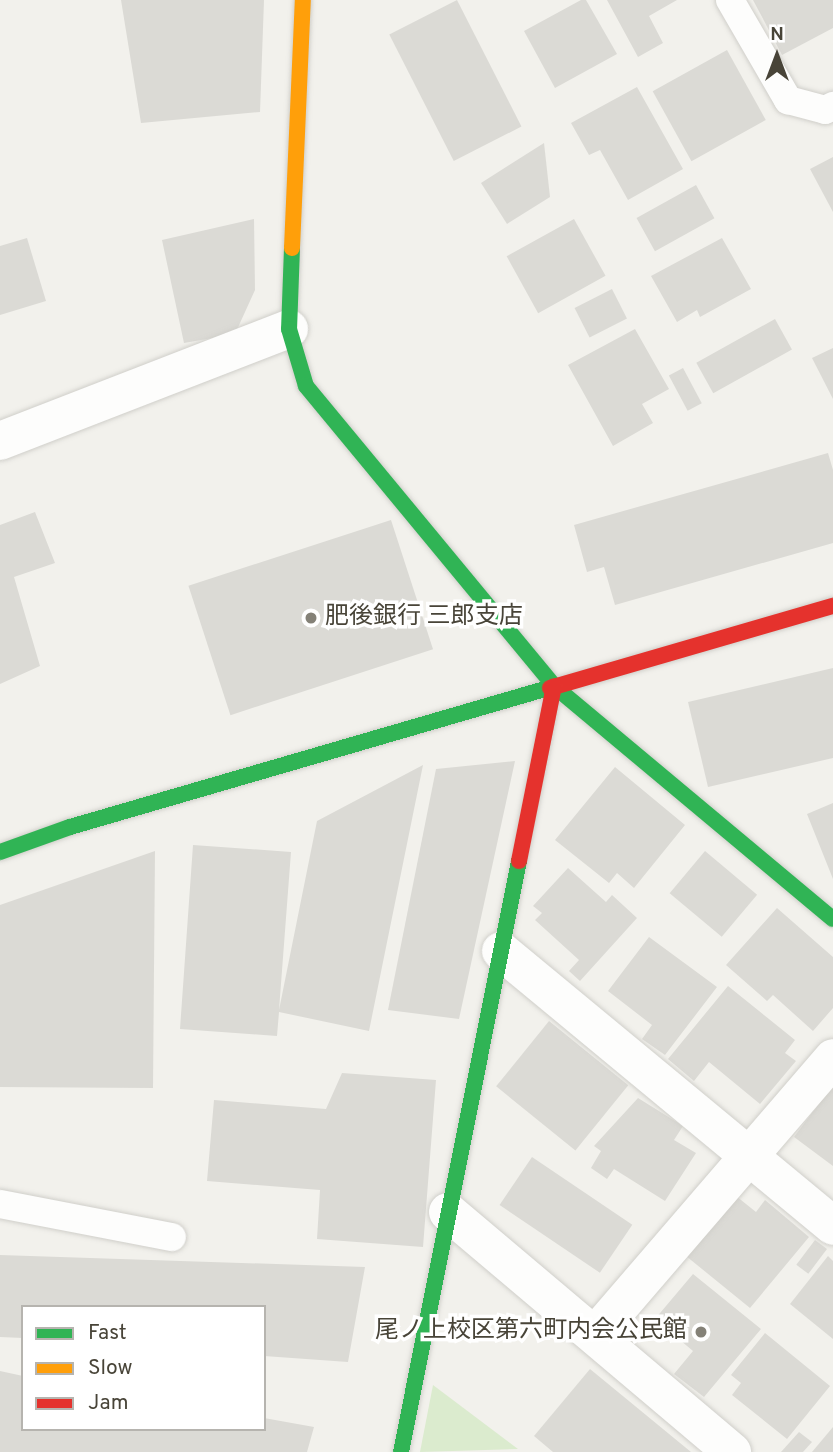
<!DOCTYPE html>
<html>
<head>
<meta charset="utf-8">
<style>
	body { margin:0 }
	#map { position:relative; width:833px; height:1452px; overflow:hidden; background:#f2f1ec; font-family:Overpass,"Noto Sans JP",sans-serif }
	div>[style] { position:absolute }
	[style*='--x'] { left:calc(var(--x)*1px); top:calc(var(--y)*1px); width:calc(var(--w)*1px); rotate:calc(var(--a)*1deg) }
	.green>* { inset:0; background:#dbebce }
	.building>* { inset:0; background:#dbdad5; transform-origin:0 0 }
	.roads { filter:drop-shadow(0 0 2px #d0cfca) drop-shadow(0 0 2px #d0cfca) }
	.lane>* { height:28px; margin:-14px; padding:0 14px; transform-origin:14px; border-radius:14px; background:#fdfdfc }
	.street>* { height:38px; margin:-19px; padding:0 19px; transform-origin:19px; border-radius:19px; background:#fdfdfc }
	.fast>* { height:16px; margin:-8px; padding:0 8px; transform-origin:8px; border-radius:8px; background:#30b455 }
	.slow>* { height:16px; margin:-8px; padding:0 8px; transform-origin:8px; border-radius:8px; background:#ff9f0a }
	.jam>* { height:16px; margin:-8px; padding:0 8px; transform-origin:8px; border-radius:8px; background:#e5322d }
	.dots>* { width:19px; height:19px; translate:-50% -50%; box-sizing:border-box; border:4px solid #fff; border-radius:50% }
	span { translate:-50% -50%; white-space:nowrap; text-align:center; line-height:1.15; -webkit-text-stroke:7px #fff; paint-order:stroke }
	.poi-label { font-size:24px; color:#484438 }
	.left { translate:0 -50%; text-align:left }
	.right { translate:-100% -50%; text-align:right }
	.legend { position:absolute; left:21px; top:1305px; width:245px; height:126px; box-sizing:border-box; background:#fff; border:2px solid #b6b4af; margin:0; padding:9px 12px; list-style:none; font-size:21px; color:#484438 }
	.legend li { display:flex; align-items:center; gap:14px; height:35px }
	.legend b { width:35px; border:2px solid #b6b4af }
	.north { position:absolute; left:742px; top:21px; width:70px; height:70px; -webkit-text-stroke:5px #fff; paint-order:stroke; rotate:0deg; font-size:19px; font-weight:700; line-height:28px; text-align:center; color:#484438 }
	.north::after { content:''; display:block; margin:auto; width:24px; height:32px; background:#484438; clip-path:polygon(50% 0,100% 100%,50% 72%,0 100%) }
</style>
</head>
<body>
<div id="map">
	<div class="green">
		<div style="clip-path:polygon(433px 1385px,518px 1449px,420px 1452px)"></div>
	</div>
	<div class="building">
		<div style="clip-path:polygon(121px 0,264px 0,260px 112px,141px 123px)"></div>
		<div style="left:457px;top:0;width:142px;height:76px;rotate:63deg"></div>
		<div style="clip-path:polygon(581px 0,586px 0,617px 54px,555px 88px,524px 31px)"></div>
		<div style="clip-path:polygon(607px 0,677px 0,649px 16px,663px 43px,638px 57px)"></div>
		<div style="clip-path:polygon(753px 0,833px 0,833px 28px,782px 55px)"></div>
		<div style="left:727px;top:50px;width:80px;height:85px;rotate:61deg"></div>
		<div style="clip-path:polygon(637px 87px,683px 169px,628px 200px,600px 150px,589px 155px,571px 123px)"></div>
		<div style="clip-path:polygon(544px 143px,550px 197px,507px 224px,481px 183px)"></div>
		<div style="clip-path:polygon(833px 157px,833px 212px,810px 169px)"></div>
		<div style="left:696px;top:185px;width:38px;height:68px;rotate:61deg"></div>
		<div style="clip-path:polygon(254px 219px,255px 290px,235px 334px,184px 343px,162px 240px)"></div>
		<div style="left:574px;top:219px;width:65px;height:77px;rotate:61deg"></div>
		<div style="clip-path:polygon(27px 238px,46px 301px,0 315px,0 246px)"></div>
		<div style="clip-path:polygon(722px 238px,751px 289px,700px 317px,697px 310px,677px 322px,651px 276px)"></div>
		<div style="left:612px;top:289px;width:33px;height:42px;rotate:63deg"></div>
		<div style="left:775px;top:319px;width:35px;height:90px;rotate:61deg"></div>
		<div style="clip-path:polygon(635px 329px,669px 389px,642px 404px,653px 423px,613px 446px,568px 365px)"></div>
		<div style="clip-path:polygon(833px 348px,833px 399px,812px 358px)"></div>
		<div style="left:683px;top:368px;width:40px;height:16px;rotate:62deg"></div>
		<div style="clip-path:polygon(828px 453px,833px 470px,833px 543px,615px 605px,604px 567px,587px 572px,574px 525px)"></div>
		<div style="clip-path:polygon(35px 512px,55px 563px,14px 577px,40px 666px,0 684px,0 525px)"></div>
		<div style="left:391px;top:520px;width:136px;height:213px;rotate:72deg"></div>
		<div style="clip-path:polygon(833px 668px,833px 758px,708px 787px,688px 702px)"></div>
		<div style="clip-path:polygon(515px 761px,459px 1019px,388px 1010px,436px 769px)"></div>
		<div style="clip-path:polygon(423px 765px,369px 1031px,279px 1012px,277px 1036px,180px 1029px,193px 845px,291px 852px,279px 1010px,317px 821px)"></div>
		<div style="clip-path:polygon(615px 767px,685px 825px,634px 888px,617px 873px,609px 883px,555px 840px)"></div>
		<div style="clip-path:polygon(833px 803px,833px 879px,807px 814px)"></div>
		<div style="clip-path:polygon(155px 851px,153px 1088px,0 1087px,0 905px)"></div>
		<div style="left:705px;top:851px;width:68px;height:55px;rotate:40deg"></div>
		<div style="clip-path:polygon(568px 868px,606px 902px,612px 895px,637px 918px,580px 981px,569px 971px,579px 960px,535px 920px,542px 913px,533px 906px)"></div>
		<div style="clip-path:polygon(777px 908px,833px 957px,833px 1008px,813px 1031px,773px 995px,767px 1001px,726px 965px)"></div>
		<div style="clip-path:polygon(649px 937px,717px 987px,665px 1055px,642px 1039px,652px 1025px,608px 991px)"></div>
		<div style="clip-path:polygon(728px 986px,795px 1040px,785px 1053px,796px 1061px,760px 1104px,709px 1062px,694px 1081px,668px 1059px)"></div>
		<div style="left:549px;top:1021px;width:102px;height:84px;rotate:39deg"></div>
		<div style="clip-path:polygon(342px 1073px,436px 1080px,423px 1247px,317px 1239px,320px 1190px,207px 1181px,214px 1100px,326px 1109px)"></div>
		<div style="clip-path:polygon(833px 1085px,833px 1166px,794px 1137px)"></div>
		<div style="clip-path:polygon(638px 1098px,683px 1126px,674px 1140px,696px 1153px,665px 1201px,614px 1169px,607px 1179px,591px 1168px,601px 1151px,594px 1146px)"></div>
		<div style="left:532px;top:1157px;width:121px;height:58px;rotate:34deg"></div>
		<div style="clip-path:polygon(736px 1196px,756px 1212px,765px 1200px,809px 1237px,750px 1308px,686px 1256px)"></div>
		<div style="left:815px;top:1240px;width:15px;height:31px;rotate:37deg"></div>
		<div style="clip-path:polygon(0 1255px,365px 1267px,348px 1362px,264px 1356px,264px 1307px,23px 1307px,23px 1338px,0 1337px)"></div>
		<div style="clip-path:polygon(828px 1256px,833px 1261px,833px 1339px,790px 1304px)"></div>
		<div style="clip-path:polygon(693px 1274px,761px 1329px,704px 1397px,674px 1374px,693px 1351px,655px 1319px)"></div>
		<div style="clip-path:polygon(765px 1333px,830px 1386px,787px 1439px,732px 1395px,741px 1383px,731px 1375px)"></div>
		<div style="clip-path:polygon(590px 1369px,691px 1452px,553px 1452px,534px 1436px)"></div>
		<div style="clip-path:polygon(0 1371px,23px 1376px,23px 1429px,264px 1429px,264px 1418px,314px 1427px,307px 1452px,0 1452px)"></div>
		<div style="clip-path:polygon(833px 1427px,833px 1452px,812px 1452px)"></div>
		<div style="clip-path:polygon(799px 1432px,812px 1442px,803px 1452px,781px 1452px)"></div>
	</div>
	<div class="roads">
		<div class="lane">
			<div style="--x:730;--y:0;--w:116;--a:59.9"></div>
			<div style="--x:788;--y:100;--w:38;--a:15"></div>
			<div style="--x:825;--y:110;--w:9;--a:-27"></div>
			<div style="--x:0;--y:1204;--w:175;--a:10.9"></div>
		</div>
		<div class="street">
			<div style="--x:0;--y:441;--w:310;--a:-21.2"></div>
			<div style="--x:501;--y:951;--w:431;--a:39.6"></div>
			<div style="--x:448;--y:1212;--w:372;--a:40.2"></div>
			<div style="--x:595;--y:1335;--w:365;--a:-49.3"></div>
		</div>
		<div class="fast">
			<div style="--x:292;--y:248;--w:81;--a:92.1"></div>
			<div style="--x:289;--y:329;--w:59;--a:73.4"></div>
			<div style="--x:306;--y:386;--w:389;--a:50.4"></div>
			<div style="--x:554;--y:686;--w:363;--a:39.9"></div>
			<div style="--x:0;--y:852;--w:74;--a:-19.7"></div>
			<div style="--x:70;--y:827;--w:500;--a:-16.2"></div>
			<div style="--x:401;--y:1452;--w:603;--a:-78.71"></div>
		</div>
		<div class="slow">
			<div style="--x:292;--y:248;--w:248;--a:-87.5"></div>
		</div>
		<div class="jam">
			<div style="--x:550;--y:688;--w:295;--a:-16.2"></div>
			<div style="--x:519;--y:861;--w:178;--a:-78.7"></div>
		</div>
	</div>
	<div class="dots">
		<div style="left:311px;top:618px;background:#848177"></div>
		<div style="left:701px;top:1332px;background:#848177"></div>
	</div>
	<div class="poi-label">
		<span class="left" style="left:325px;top:618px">肥後銀行 三郎支店</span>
		<span class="right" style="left:687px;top:1332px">尾ノ上校区第六町内会公民館</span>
	</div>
	<ul class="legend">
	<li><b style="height:9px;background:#30b455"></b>Fast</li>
	<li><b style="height:9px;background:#ff9f0a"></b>Slow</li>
	<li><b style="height:9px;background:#e5322d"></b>Jam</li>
	</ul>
	<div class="north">N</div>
</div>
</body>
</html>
